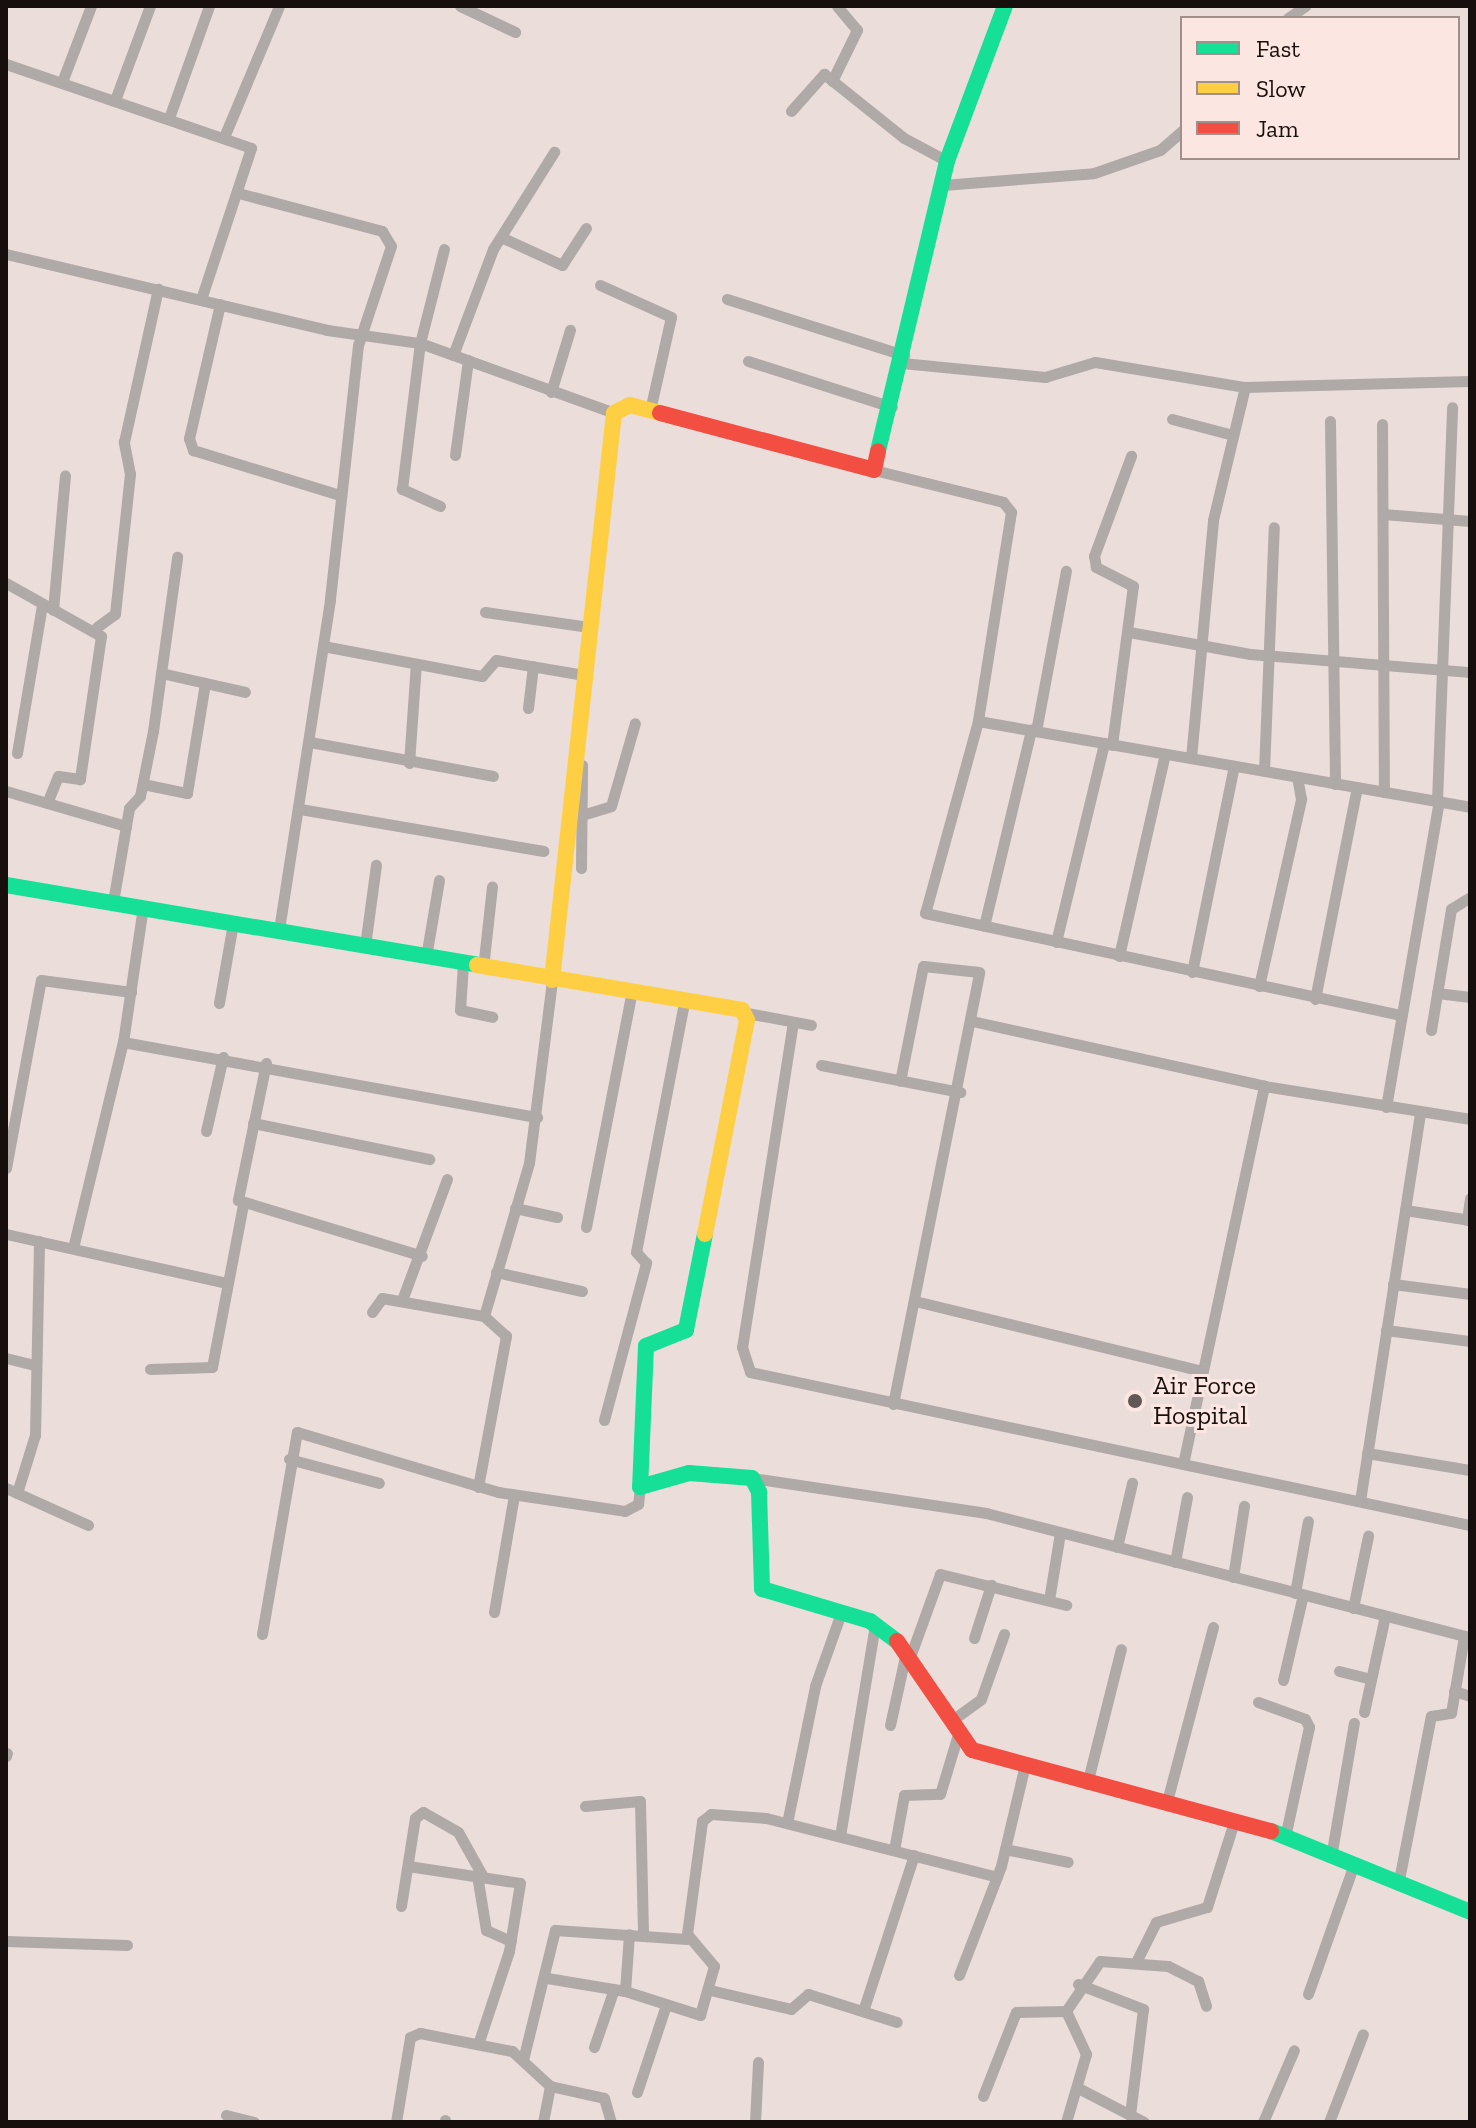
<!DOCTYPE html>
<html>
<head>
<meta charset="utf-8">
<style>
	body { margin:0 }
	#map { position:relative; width:1476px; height:2128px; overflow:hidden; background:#ebddda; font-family:"Zilla Slab",serif }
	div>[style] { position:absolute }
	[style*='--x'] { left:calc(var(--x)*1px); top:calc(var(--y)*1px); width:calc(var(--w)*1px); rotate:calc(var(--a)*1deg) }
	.street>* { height:11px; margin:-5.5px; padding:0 5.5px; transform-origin:5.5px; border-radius:5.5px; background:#afa9a8 }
	.fast>* { height:16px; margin:-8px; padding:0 8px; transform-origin:8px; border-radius:8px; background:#16e098 }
	.slow>* { height:16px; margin:-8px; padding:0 8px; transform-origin:8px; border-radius:8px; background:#ffcf43 }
	.jam>* { height:16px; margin:-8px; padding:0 8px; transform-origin:8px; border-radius:8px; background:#f24e42 }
	.dots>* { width:22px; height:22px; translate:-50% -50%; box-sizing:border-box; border:4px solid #fce6e2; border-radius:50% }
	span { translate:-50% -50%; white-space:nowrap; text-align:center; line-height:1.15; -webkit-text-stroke:6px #fce6e2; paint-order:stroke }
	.poi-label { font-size:26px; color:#170f0d }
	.left { translate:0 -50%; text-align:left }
	.frame { position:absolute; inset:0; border:8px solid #170f0d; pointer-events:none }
	.legend { position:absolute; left:1180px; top:16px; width:280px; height:144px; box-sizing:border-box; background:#fce6e2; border:2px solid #a0908d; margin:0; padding:10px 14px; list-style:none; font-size:24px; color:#170f0d }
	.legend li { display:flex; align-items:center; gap:16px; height:40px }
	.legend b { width:40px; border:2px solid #a0908d }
</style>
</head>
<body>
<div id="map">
	<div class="street">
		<div style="--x:460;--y:6;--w:61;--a:25.3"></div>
		<div style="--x:1288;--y:18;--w:21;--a:-35"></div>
		<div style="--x:6;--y:64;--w:259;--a:18.9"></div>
		<div style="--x:251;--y:148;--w:159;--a:108.3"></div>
		<div style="--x:832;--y:81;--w:57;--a:-63.9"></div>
		<div style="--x:857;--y:30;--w:31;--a:-130"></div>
		<div style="--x:62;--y:82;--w:81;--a:-69.1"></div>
		<div style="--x:115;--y:100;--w:100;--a:-69.6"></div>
		<div style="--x:791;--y:111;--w:50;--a:-48.3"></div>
		<div style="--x:824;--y:74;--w:102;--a:38.7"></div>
		<div style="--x:904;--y:138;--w:49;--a:28.1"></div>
		<div style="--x:169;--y:118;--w:119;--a:-70.3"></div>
		<div style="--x:224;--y:137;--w:142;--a:-67.2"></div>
		<div style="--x:943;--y:185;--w:151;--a:-4.5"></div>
		<div style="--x:1094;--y:173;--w:70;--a:-19.2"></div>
		<div style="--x:1160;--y:150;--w:29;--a:-41"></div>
		<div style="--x:242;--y:194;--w:145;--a:14.8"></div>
		<div style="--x:382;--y:231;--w:17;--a:59"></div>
		<div style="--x:391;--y:246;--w:104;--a:108.4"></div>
		<div style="--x:358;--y:345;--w:257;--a:96.3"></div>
		<div style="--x:330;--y:600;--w:335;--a:98.8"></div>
		<div style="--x:503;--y:238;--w:65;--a:24.6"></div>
		<div style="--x:562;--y:265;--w:44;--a:-57"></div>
		<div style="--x:6;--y:254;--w:330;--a:13.3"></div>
		<div style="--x:327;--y:330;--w:94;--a:8"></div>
		<div style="--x:420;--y:343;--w:206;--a:19.8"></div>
		<div style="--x:600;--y:285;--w:78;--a:24.3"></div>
		<div style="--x:671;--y:317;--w:95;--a:102.7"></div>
		<div style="--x:727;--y:299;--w:186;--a:17.6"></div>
		<div style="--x:220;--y:304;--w:138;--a:103"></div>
		<div style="--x:189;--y:438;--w:13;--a:72"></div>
		<div style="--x:193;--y:450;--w:150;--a:17.1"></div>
		<div style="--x:453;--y:355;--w:113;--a:-69.3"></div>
		<div style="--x:493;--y:249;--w:115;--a:-57.8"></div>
		<div style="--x:748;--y:361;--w:151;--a:17.7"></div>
		<div style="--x:902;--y:363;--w:144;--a:5.6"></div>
		<div style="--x:1045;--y:377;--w:52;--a:-16.7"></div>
		<div style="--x:1095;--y:362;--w:152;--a:9.5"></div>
		<div style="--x:1245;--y:387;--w:225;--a:-1.5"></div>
		<div style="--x:551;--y:392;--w:65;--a:-73"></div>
		<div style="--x:1172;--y:419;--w:63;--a:14.7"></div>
		<div style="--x:1330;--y:421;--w:363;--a:89.2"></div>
		<div style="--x:1382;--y:424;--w:368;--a:89.7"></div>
		<div style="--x:455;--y:455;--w:96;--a:-82.2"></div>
		<div style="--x:874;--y:470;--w:133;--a:13.9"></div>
		<div style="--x:1003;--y:502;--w:13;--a:51"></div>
		<div style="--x:1011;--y:512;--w:212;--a:99"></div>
		<div style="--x:978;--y:721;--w:199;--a:105.4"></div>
		<div style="--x:925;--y:913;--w:487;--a:12.1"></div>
		<div style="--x:440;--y:506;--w:42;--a:-155.9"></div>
		<div style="--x:402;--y:489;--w:147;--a:-83"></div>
		<div style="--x:420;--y:343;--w:97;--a:-75.7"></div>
		<div style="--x:1383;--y:514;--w:87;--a:4.6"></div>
		<div style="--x:6;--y:583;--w:109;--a:29.2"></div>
		<div style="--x:101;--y:636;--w:145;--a:98.4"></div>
		<div style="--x:80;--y:779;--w:22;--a:-172"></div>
		<div style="--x:58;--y:776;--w:29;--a:112"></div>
		<div style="--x:53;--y:610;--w:135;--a:-84.9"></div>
		<div style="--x:485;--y:612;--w:105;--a:8.2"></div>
		<div style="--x:97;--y:627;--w:22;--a:-36"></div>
		<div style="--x:115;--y:614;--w:141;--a:-83.9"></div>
		<div style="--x:130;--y:474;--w:33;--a:-101"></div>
		<div style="--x:124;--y:442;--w:157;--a:-77.5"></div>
		<div style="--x:1129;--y:632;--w:123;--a:10.3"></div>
		<div style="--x:1250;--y:654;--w:221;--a:4.7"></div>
		<div style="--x:323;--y:646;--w:162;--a:10.7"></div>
		<div style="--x:482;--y:676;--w:21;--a:-49"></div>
		<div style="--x:496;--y:660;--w:89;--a:9.7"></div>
		<div style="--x:161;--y:673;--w:86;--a:12.7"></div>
		<div style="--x:528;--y:708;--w:42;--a:-83.2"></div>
		<div style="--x:978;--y:721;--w:499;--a:9.9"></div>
		<div style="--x:1036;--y:731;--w:163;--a:-79.4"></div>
		<div style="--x:310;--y:742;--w:186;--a:10.5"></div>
		<div style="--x:1112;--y:745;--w:160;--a:-82.5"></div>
		<div style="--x:1133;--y:586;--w:42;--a:-152.8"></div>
		<div style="--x:1096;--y:567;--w:11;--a:-100"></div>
		<div style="--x:1094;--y:556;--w:107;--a:-69.7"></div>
		<div style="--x:17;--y:753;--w:150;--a:-80.4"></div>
		<div style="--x:1191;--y:758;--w:239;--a:-84.7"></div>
		<div style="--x:1213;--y:520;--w:137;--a:-76.5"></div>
		<div style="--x:409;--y:763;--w:99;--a:-86"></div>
		<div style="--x:1264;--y:771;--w:244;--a:-87.7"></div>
		<div style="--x:143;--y:784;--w:45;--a:11.6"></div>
		<div style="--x:187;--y:793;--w:111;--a:-80.7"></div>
		<div style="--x:6;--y:791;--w:125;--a:16.3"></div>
		<div style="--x:1437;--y:801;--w:394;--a:-87.8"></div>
		<div style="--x:300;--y:809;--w:247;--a:9.8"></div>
		<div style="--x:582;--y:815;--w:30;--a:-17"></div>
		<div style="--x:611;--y:806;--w:86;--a:-73.9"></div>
		<div style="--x:581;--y:868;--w:103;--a:-89.4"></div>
		<div style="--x:113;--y:902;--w:95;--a:-80.3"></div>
		<div style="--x:129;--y:808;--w:16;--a:-47"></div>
		<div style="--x:140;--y:796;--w:66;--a:-78.7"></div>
		<div style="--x:153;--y:731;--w:176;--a:-82.1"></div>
		<div style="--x:984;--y:926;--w:202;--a:-76.5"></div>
		<div style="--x:1056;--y:942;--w:205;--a:-76.4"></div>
		<div style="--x:365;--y:946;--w:82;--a:-82.3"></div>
		<div style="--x:1119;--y:956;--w:207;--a:-77.2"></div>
		<div style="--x:426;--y:957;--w:78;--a:-80.4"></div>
		<div style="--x:463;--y:964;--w:46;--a:93.7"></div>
		<div style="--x:460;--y:1010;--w:33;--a:12"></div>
		<div style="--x:483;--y:968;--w:82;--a:-83.7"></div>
		<div style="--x:1192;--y:972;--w:210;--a:-78.5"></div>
		<div style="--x:1259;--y:986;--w:192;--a:-77.3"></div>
		<div style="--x:1301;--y:799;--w:22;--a:-100"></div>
		<div style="--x:1437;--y:993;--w:33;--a:7"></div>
		<div style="--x:1315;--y:999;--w:216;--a:-78.8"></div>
		<div style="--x:219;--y:1003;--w:81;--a:-80.1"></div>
		<div style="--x:747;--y:1013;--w:65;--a:10.6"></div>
		<div style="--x:972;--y:1021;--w:299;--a:12.5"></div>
		<div style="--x:1264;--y:1086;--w:209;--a:9.1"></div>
		<div style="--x:793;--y:1022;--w:329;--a:98.9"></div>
		<div style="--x:742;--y:1347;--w:26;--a:72"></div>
		<div style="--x:750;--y:1372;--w:736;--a:12"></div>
		<div style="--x:1431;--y:1030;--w:123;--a:-80.6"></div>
		<div style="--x:1451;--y:909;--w:22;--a:-32"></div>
		<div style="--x:123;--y:1042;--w:421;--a:10.3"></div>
		<div style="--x:266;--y:1063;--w:140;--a:101.6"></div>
		<div style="--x:238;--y:1200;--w:192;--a:16.9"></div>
		<div style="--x:821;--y:1065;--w:142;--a:11"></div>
		<div style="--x:1386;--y:1107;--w:311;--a:-80.2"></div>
		<div style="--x:253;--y:1123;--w:180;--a:11.6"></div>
		<div style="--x:206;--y:1131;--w:76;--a:-77.1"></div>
		<div style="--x:6;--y:1168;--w:191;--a:-79.5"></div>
		<div style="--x:41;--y:980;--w:91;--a:7.6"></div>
		<div style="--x:515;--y:1208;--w:43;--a:12.1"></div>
		<div style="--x:1405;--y:1210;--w:66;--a:8.7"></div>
		<div style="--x:1467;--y:1220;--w:22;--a:-82"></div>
		<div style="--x:586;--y:1227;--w:236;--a:-79"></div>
		<div style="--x:6;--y:1234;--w:222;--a:12.5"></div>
		<div style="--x:73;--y:1248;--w:212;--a:-76.4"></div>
		<div style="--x:123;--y:1042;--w:136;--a:-81.6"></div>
		<div style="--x:496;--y:1272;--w:88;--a:12.5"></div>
		<div style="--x:1393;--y:1284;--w:78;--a:7.4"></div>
		<div style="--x:402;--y:1300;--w:129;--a:-69.6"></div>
		<div style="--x:915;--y:1301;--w:296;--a:13.7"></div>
		<div style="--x:372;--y:1312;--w:17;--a:-54"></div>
		<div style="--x:382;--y:1298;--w:104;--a:10"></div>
		<div style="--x:1386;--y:1330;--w:85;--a:7.5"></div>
		<div style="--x:6;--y:1358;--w:30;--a:14"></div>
		<div style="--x:150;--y:1369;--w:62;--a:-1.8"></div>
		<div style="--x:212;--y:1367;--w:166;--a:-79.2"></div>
		<div style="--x:893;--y:1404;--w:440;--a:-78.7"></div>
		<div style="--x:979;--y:972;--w:56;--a:-173.9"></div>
		<div style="--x:923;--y:966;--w:117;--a:101.3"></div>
		<div style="--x:604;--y:1420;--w:163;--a:-75"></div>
		<div style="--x:646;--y:1263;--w:15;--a:-132"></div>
		<div style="--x:636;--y:1252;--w:255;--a:-79.1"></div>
		<div style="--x:1367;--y:1453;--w:104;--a:9.4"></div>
		<div style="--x:289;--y:1459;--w:93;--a:14.9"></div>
		<div style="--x:1183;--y:1464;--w:387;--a:-77.9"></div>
		<div style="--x:752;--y:1478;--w:237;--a:8.5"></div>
		<div style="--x:986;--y:1513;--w:500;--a:14.4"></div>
		<div style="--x:478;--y:1487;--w:154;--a:-79.5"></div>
		<div style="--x:506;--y:1336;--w:30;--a:-138"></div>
		<div style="--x:484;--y:1316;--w:159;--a:-73.6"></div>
		<div style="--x:529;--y:1163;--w:184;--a:-82.8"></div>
		<div style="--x:6;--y:1488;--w:90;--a:24.3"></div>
		<div style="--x:17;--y:1493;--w:61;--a:-72.8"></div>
		<div style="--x:35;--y:1435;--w:194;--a:-88.8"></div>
		<div style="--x:1360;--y:1501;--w:394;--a:-81.2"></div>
		<div style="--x:1117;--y:1547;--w:66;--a:-76.8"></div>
		<div style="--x:1175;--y:1562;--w:66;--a:-79.5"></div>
		<div style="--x:1233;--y:1577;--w:72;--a:-81.2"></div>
		<div style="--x:1295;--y:1593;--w:73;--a:-79.8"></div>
		<div style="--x:1049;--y:1600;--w:68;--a:-80.7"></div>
		<div style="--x:1353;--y:1608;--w:74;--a:-78.2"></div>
		<div style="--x:494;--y:1612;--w:119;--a:-80.3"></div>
		<div style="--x:262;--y:1634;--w:205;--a:-80.2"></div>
		<div style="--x:297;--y:1432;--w:210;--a:16.6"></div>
		<div style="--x:498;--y:1492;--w:128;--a:8.5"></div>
		<div style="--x:625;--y:1511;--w:15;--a:-28"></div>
		<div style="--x:638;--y:1504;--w:17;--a:-83"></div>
		<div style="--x:974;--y:1638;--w:56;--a:-72.2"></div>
		<div style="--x:910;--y:1657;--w:88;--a:-70.1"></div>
		<div style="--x:940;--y:1574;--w:130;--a:13.8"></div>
		<div style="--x:1339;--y:1671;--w:32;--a:14"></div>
		<div style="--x:1283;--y:1680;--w:87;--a:-76.8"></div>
		<div style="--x:1454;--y:1691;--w:17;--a:17"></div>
		<div style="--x:1258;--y:1702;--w:50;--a:19.9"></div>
		<div style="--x:1305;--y:1719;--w:9;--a:63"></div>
		<div style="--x:1309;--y:1727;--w:113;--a:102.3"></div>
		<div style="--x:1364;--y:1712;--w:98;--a:-77.7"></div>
		<div style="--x:951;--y:1721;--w:37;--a:-36"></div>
		<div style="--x:981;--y:1699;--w:69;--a:-70.5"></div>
		<div style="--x:890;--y:1725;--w:75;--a:-77.6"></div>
		<div style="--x:6;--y:1756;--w:3;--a:-72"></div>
		<div style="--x:1087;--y:1784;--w:139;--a:-75.9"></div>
		<div style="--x:1166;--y:1805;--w:184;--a:-75.2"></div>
		<div style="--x:585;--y:1806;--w:55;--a:-5.2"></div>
		<div style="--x:640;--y:1801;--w:135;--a:88.7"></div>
		<div style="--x:787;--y:1823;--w:140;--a:-78.4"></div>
		<div style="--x:815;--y:1686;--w:77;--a:-70.4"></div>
		<div style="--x:840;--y:1836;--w:214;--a:-80.6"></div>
		<div style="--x:1005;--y:1849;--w:64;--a:11.7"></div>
		<div style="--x:894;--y:1850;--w:56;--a:-79.7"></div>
		<div style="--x:904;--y:1795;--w:36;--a:-2"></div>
		<div style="--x:940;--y:1794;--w:66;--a:-73.2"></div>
		<div style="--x:1331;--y:1857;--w:136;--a:-80.3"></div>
		<div style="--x:408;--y:1866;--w:113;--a:8.6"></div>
		<div style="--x:520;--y:1883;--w:69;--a:99.2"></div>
		<div style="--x:509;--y:1951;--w:98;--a:108.4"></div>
		<div style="--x:477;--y:1875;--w:56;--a:80.7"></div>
		<div style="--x:486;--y:1930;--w:27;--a:24"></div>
		<div style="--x:1398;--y:1885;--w:172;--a:-79"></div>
		<div style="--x:1431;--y:1716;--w:20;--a:-9"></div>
		<div style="--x:1451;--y:1713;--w:78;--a:-80.4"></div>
		<div style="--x:401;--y:1906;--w:89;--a:-81"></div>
		<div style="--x:415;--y:1818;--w:10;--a:-37"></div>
		<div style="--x:423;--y:1812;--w:40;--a:29.7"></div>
		<div style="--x:458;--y:1832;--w:49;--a:60.8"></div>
		<div style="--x:6;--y:1941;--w:121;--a:1.9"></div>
		<div style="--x:1137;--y:1960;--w:42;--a:-63.4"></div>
		<div style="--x:1156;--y:1922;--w:53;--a:-16.4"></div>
		<div style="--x:1207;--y:1907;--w:89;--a:-72.4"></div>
		<div style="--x:959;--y:1975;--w:117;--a:-68.9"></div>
		<div style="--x:1001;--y:1866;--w:100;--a:-76.7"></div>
		<div style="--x:547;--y:1978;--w:79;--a:9.5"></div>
		<div style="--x:625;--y:1991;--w:79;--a:17.7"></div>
		<div style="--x:700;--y:2015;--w:51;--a:-74.1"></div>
		<div style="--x:714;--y:1966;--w:42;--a:-130.2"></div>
		<div style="--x:687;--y:1934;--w:114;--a:-82.4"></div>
		<div style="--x:702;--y:1821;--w:11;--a:-38"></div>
		<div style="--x:711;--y:1814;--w:55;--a:4.2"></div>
		<div style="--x:766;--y:1818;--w:238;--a:14.3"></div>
		<div style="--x:1078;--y:1984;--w:70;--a:21"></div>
		<div style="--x:1143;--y:2009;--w:107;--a:97"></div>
		<div style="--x:710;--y:1990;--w:83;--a:13.2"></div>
		<div style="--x:791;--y:2009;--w:23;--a:-41"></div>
		<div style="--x:808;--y:1994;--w:93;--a:17.5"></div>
		<div style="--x:625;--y:1991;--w:57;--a:-86"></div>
		<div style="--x:1308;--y:1994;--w:135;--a:-70.5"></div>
		<div style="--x:863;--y:2011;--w:164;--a:-71.9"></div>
		<div style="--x:594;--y:2047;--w:61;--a:-71"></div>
		<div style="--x:523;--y:2060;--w:134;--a:-76.2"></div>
		<div style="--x:555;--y:1930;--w:132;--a:3.9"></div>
		<div style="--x:1078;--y:2088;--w:74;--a:27.3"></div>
		<div style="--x:637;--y:2092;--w:92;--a:-71.6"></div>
		<div style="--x:983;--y:2096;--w:90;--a:-68.6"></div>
		<div style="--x:1016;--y:2012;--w:50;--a:-1.1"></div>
		<div style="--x:226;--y:2115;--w:29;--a:14"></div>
		<div style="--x:445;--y:2120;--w:2;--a:90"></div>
		<div style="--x:396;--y:2122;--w:86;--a:-80.6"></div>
		<div style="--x:410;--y:2037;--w:11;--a:-22"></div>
		<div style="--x:420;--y:2033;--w:94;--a:11.1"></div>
		<div style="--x:512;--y:2051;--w:52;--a:42.6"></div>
		<div style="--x:550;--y:2086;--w:55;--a:12.5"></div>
		<div style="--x:604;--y:2098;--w:25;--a:74"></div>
		<div style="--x:543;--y:2122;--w:37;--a:-79"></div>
		<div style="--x:755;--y:2122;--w:60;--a:-87.1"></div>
		<div style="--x:1066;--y:2122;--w:71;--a:-73.6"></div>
		<div style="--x:1086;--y:2054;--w:47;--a:-114.9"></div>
		<div style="--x:1066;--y:2011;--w:60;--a:-55.8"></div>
		<div style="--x:1100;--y:1961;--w:68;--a:4.2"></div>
		<div style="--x:1168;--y:1966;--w:34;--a:27"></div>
		<div style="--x:1198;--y:1981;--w:26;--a:72"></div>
		<div style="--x:1263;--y:2122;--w:78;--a:-66.7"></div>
		<div style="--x:1329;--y:2122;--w:94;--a:-68.9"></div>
	</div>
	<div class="fast">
		<div style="--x:878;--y:451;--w:298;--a:-76.6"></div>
		<div style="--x:947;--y:161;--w:165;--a:-69.5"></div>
		<div style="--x:6;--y:885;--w:478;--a:9.6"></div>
		<div style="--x:705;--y:1234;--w:98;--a:101.2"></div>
		<div style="--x:686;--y:1330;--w:43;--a:158.2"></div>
		<div style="--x:646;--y:1346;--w:141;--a:92.4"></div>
		<div style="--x:640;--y:1487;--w:51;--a:-15.9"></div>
		<div style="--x:689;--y:1473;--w:63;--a:4.5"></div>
		<div style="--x:752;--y:1478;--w:16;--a:63"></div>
		<div style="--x:759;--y:1492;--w:97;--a:88.2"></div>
		<div style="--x:762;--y:1589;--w:113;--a:16.5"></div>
		<div style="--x:870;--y:1621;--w:34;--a:37"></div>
		<div style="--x:1271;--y:1831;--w:215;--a:22.1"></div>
	</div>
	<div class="slow">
		<div style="--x:477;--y:965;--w:269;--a:9.6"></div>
		<div style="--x:742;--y:1010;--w:11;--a:63"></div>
		<div style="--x:747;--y:1020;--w:218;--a:101.1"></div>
		<div style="--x:552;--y:980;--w:570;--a:-83.76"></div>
		<div style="--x:614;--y:413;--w:18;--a:-27"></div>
		<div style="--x:630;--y:405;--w:31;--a:15"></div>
	</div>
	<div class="jam">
		<div style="--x:660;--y:413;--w:221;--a:14.9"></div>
		<div style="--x:874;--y:470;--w:19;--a:-78"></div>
		<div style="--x:897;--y:1641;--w:132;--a:55.5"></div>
		<div style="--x:972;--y:1750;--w:310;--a:15.2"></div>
	</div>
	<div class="dots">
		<div style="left:1135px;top:1401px;background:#615755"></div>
	</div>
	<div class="poi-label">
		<span class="left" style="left:1153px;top:1401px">Air Force<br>Hospital</span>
	</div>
	<div class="frame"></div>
	<ul class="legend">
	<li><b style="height:10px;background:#16e098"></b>Fast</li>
	<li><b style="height:10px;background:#ffcf43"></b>Slow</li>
	<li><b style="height:10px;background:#f24e42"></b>Jam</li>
	</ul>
</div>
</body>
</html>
